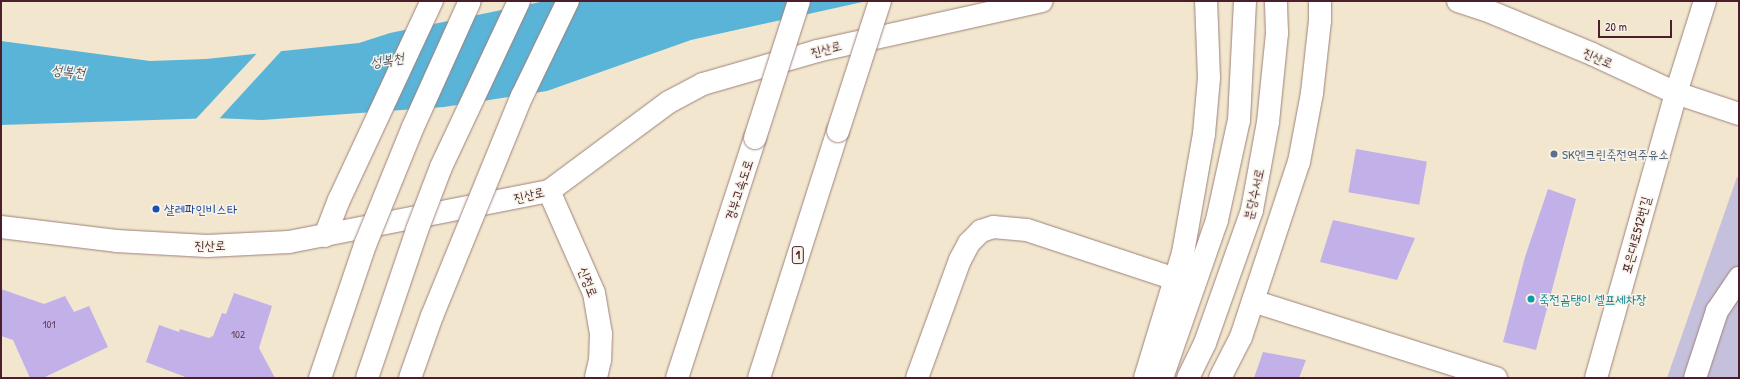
<!DOCTYPE html>
<html>
<head>
<meta charset="utf-8">
<style>
	body { margin:0 }
	#map { position:relative; width:1740px; height:379px; overflow:hidden; background:#f2e6ce; font-family:"Patrick Hand","Poor Story",sans-serif }
	div>[style] { position:absolute }
	[style*='--x'] { left:calc(var(--x)*1px); top:calc(var(--y)*1px); width:calc(var(--w)*1px); rotate:calc(var(--a)*1deg) }
	.industrial>* { inset:0; background:#c5c0db }
	.water>* { inset:0; background:#5ab4d8 }
	.pier>* { inset:0; background:#f2e6ce }
	.building>* { inset:0; background:#c2b1e8; transform-origin:0 0 }
	.roads { filter:drop-shadow(0 0 1px #9e827c) drop-shadow(0 0 1px #9e827c) }
	.minor>* { height:22px; margin:-11px; padding:0 11px; transform-origin:11px; border-radius:11px; background:#fff }
	.highway>* { height:22px; margin:-11px; padding:0 11px; transform-origin:11px; border-radius:11px; background:#fff }
	.bridges { filter:drop-shadow(0 0 1px #9e827c) drop-shadow(0 0 1px #9e827c) }
	.major-bridge>* { height:22px; margin:-11px; padding:0 11px; transform-origin:11px; border-radius:11px; background:#fff }
	.highway-bridge>* { height:22px; margin:-11px; padding:0 11px; transform-origin:11px; border-radius:11px; background:#fff }
	.dots>* { width:11px; height:11px; translate:-50% -50%; box-sizing:border-box; border:2px solid #f7f3e8; border-radius:50% }
	span { translate:-50% -50%; white-space:nowrap; text-align:center; line-height:1.15; -webkit-text-stroke:3px #f7f3e8; paint-order:stroke }
	.number-label { font-size:11px; color:#68445a }
	.number-label span { -webkit-text-stroke-width:0 }
	.shield-label span { padding:1px 3px; background:#f7f3e8; border:1px solid; border-radius:3px; -webkit-text-stroke-width:0 }
	.shield-label { font-size:12px; color:#4a1f2b; font-weight:700 }
	.street-label { font-size:13px; color:#4a1f2b }
	.service-label { font-size:13px; color:#4e5e75 }
	.left { translate:0 -50%; text-align:left }
	.transit-label { font-size:13px; color:#164399 }
	.culture-label { font-size:13px; color:#0d838f }
	.water-label { font-size:14px; color:#505368; font-style:italic }
	.frame { position:absolute; inset:0; border:2px solid #4a1f2b; pointer-events:none }
	.scale { position:absolute; left:1598px; top:20px; width:74px; height:18px; box-sizing:border-box; border:2px solid #4a1f2b; border-top:0; padding-left:5px; font-size:12px; line-height:14px; white-space:nowrap; color:#4a1f2b; -webkit-text-stroke:3px #f7f3e8; paint-order:stroke }
</style>
</head>
<body>
<div id="map">
	<div class="industrial">
		<div style="clip-path:polygon(1737px 177px,1739px 178px,1739px 378px,1667px 378px)"></div>
	</div>
	<div class="water">
		<div style="clip-path:polygon(545px 1px,867px 1px,691px 40px,547px 91px,444px 107px,262px 120px,215px 118px,1px 125px,1px 41px,150px 61px,206px 59px,359px 43px,390px 33px)"></div>
	</div>
	<div class="pier">
		<div style="clip-path:polygon(1666px 1px,1739px 1px,1739px 27px,1734px 43px,1662px 14px)"></div>
		<div style="clip-path:polygon(284px 48px,218px 120px,194px 121px,259px 51px)"></div>
	</div>
	<div class="building">
		<div style="left:1356px;top:149px;width:72px;height:44px;rotate:10deg"></div>
		<div style="clip-path:polygon(1548px 189px,1576px 199px,1536px 350px,1503px 342px,1525px 257px)"></div>
		<div style="clip-path:polygon(1333px 220px,1415px 238px,1397px 280px,1320px 262px)"></div>
		<div style="clip-path:polygon(1px 289px,44px 304px,65px 296px,74px 312px,89px 306px,108px 347px,43px 378px,30px 378px,13px 340px,1px 336px)"></div>
		<div style="clip-path:polygon(234px 293px,272px 306px,259px 348px,275px 378px,188px 378px,146px 362px,159px 325px,179px 332px,180px 329px,209px 338px,213px 336px,222px 313px,226px 314px)"></div>
		<div style="clip-path:polygon(1263px 352px,1306px 360px,1299px 378px,1254px 378px)"></div>
	</div>
	<div class="roads">
		<div class="minor">
			<div style="--x:1458;--y:1;--w:29;--a:18"></div>
			<div style="--x:1486;--y:10;--w:115;--a:22.5"></div>
			<div style="--x:1592;--y:54;--w:93;--a:24.9"></div>
			<div style="--x:1676;--y:93;--w:66;--a:18.4"></div>
			<div style="--x:549;--y:191;--w:111;--a:66.2"></div>
			<div style="--x:594;--y:293;--w:42;--a:80.3"></div>
			<div style="--x:601;--y:334;--w:26;--a:92"></div>
			<div style="--x:600;--y:360;--w:18;--a:103"></div>
			<div style="--x:1;--y:227;--w:116;--a:6.9"></div>
			<div style="--x:116;--y:241;--w:91;--a:3.1"></div>
			<div style="--x:207;--y:246;--w:82;--a:-2.8"></div>
			<div style="--x:289;--y:242;--w:265;--a:-11.1"></div>
			<div style="--x:549;--y:191;--w:149;--a:-36.6"></div>
			<div style="--x:669;--y:102;--w:38;--a:-28"></div>
			<div style="--x:703;--y:84;--w:119;--a:-16.1"></div>
			<div style="--x:817;--y:51;--w:230;--a:-12.5"></div>
			<div style="--x:325;--y:236;--w:39;--a:-69"></div>
			<div style="--x:339;--y:200;--w:220;--a:-65"></div>
			<div style="--x:1253;--y:301;--w:255;--a:17.6"></div>
			<div style="--x:917;--y:378;--w:126;--a:-70"></div>
			<div style="--x:960;--y:260;--w:19;--a:-62"></div>
			<div style="--x:969;--y:243;--w:17;--a:-45"></div>
			<div style="--x:981;--y:231;--w:13;--a:-18"></div>
			<div style="--x:993;--y:227;--w:34;--a:5"></div>
			<div style="--x:1027;--y:230;--w:156;--a:18.3"></div>
			<div style="--x:1145;--y:378;--w:131;--a:-73.1"></div>
			<div style="--x:1183;--y:253;--w:121;--a:-80"></div>
			<div style="--x:1204;--y:134;--w:56;--a:-84.9"></div>
			<div style="--x:1209;--y:78;--w:77;--a:-92.2"></div>
			<div style="--x:1220;--y:378;--w:46;--a:-62.9"></div>
			<div style="--x:1241;--y:337;--w:184;--a:-71.7"></div>
			<div style="--x:1299;--y:162;--w:70;--a:-79.3"></div>
			<div style="--x:1312;--y:93;--w:72;--a:-83.7"></div>
			<div style="--x:1320;--y:21;--w:20;--a:-90"></div>
			<div style="--x:1596;--y:378;--w:296;--a:-74.3"></div>
			<div style="--x:1676;--y:93;--w:96;--a:-72.5"></div>
			<div style="--x:1695;--y:378;--w:71;--a:-71.8"></div>
			<div style="--x:1717;--y:311;--w:40;--a:-56"></div>
		</div>
		<div class="highway">
			<div style="--x:677;--y:378;--w:252;--a:-72"></div>
			<div style="--x:759;--y:378;--w:259;--a:-72.3"></div>
			<div style="--x:1162;--y:378;--w:167;--a:-70.8"></div>
			<div style="--x:1217;--y:220;--w:102;--a:-77.6"></div>
			<div style="--x:1239;--y:120;--w:119;--a:-87.1"></div>
			<div style="--x:1188;--y:378;--w:39;--a:-64"></div>
			<div style="--x:1205;--y:343;--w:141;--a:-70.5"></div>
			<div style="--x:1252;--y:210;--w:89;--a:-79.7"></div>
			<div style="--x:1268;--y:122;--w:89;--a:-84.2"></div>
			<div style="--x:1277;--y:33;--w:32;--a:-92"></div>
		</div>
	</div>
	<div class="bridges">
		<div class="major-bridge">
			<div style="--x:320;--y:378;--w:140;--a:-71.3"></div>
			<div style="--x:365;--y:245;--w:127;--a:-67.9"></div>
			<div style="--x:413;--y:127;--w:138;--a:-65.7"></div>
			<div style="--x:367;--y:378;--w:156;--a:-71.3"></div>
			<div style="--x:417;--y:230;--w:67;--a:-69.1"></div>
			<div style="--x:441;--y:167;--w:183;--a:-64.8"></div>
			<div style="--x:410;--y:378;--w:66;--a:-70.5"></div>
			<div style="--x:432;--y:316;--w:238;--a:-67.8"></div>
			<div style="--x:522;--y:96;--w:106;--a:-64.2"></div>
		</div>
		<div class="highway-bridge">
			<div style="--x:838;--y:131;--w:137;--a:-72.1"></div>
			<div style="--x:755;--y:138;--w:144;--a:-72.2"></div>
		</div>
	</div>
	<div class="dots">
		<div style="left:1554px;top:154px;background:#5c6f8a"></div>
		<div style="left:156px;top:209px;background:#1a4fb4"></div>
		<div style="left:1531px;top:299px;background:#0f9aa8"></div>
	</div>
	<div class="number-label">
		<span style="left:49px;top:324px">101</span>
		<span style="left:238px;top:334px">102</span>
	</div>
	<div class="shield-label">
		<span style="left:798px;top:255px">1</span>
	</div>
	<div class="street-label">
		<span style="left:826px;top:49px;rotate:-14deg">진산로</span>
		<span style="left:1598px;top:58px;rotate:24deg">진산로</span>
		<span style="left:739px;top:190px;rotate:-72deg">경부고속도로</span>
		<span style="left:1254px;top:194px;rotate:-77deg">분당수서로</span>
		<span style="left:529px;top:195px;rotate:-13deg">진산로</span>
		<span style="left:1636px;top:235px;rotate:-75deg">포은대로512번길</span>
		<span style="left:210px;top:245px">진산로</span>
		<span style="left:588px;top:282px;rotate:69deg">신정로</span>
	</div>
	<div class="service-label">
		<span class="left" style="left:1562px;top:154px">SK엔크린죽전역주유소</span>
	</div>
	<div class="transit-label">
		<span class="left" style="left:164px;top:209px">샬레파인비스타</span>
	</div>
	<div class="culture-label">
		<span class="left" style="left:1539px;top:299px">죽전곰탱이 셀프세차장</span>
	</div>
	<div class="water-label">
		<span style="left:387px;top:60px;rotate:-9deg">성복천</span>
		<span style="left:68px;top:71px;rotate:5deg">성복천</span>
	</div>
	<div class="frame"></div>
	<div class="scale">20 m</div>
</div>
</body>
</html>
